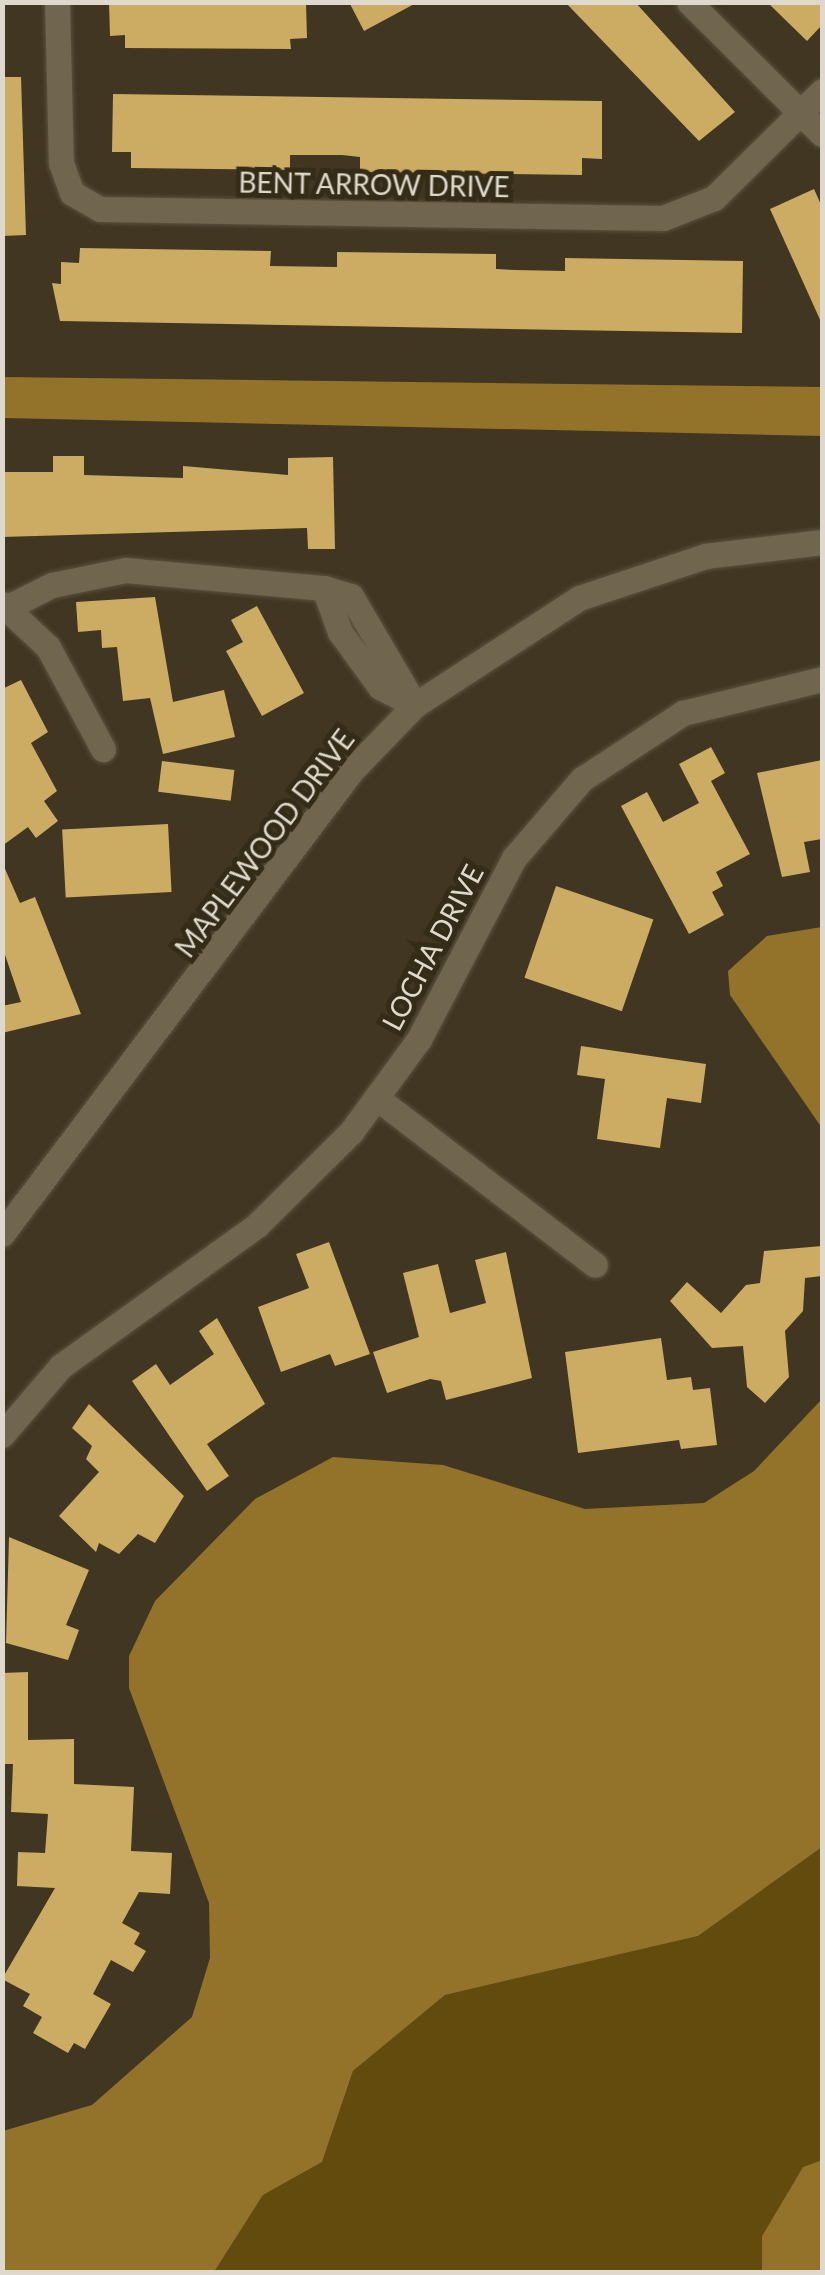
<!DOCTYPE html>
<html>
<head>
<meta charset="utf-8">
<style>
	body { margin:0 }
	#map { position:relative; width:825px; height:2275px; overflow:hidden; background:#403622; font-family:Lato,sans-serif }
	div>[style] { position:absolute }
	[style*='--x'] { left:calc(var(--x)*1px); top:calc(var(--y)*1px); width:calc(var(--w)*1px); rotate:calc(var(--a)*1deg) }
	.green>* { inset:0; background:#634b0e }
	.water>* { inset:0; background:#937329 }
	.building>* { inset:0; background:#ccab63; transform-origin:0 0 }
	.roads { filter:drop-shadow(0 0 2px #5a5240) drop-shadow(0 0 2px #5a5240) }
	.minor>* { height:25px; margin:-12.5px; padding:0 12.5px; transform-origin:12.5px; border-radius:12.5px; background:#70654f }
	span { translate:-50% -50%; white-space:nowrap; text-align:center; line-height:1.15; -webkit-text-stroke:10px #352c18; paint-order:stroke }
	.street-label { font-size:28px; color:#dfd9cd }
	.frame { position:absolute; inset:0; border:5px solid #dfd9cd; pointer-events:none }
</style>
</head>
<body>
<div id="map">
	<div class="green">
		<div style="clip-path:polygon(822px 1847px,822px 2160px,803px 2167px,762px 2236px,762px 2272px,214px 2272px,263px 2195px,322px 2162px,353px 2071px,445px 1995px,698px 1936px)"></div>
	</div>
	<div class="water">
		<div style="clip-path:polygon(2px 377px,822px 387px,822px 436px,3px 418px)"></div>
		<div style="clip-path:polygon(822px 927px,822px 1128px,730px 995px,728px 971px,767px 936px)"></div>
		<div style="clip-path:polygon(822px 1399px,822px 1847px,698px 1936px,445px 1995px,353px 2071px,322px 2162px,263px 2195px,214px 2272px,3px 2272px,3px 2131px,92px 2105px,192px 2017px,210px 1958px,209px 1903px,129px 1688px,129px 1656px,155px 1601px,255px 1499px,333px 1457px,443px 1465px,585px 1509px,704px 1503px,754px 1471px)"></div>
		<div style="clip-path:polygon(822px 2160px,822px 2272px,762px 2272px,762px 2236px,803px 2167px)"></div>
	</div>
	<div class="building">
		<div style="clip-path:polygon(306px 2px,307px 38px,290px 39px,291px 49px,125px 48px,125px 35px,110px 36px,109px 3px)"></div>
		<div style="clip-path:polygon(349px 2px,418px 2px,364px 31px)"></div>
		<div style="clip-path:polygon(565px 2px,635px 2px,735px 112px,699px 141px)"></div>
		<div style="clip-path:polygon(767px 2px,822px 2px,822px 25px,807px 41px)"></div>
		<div style="clip-path:polygon(2px 77px,21px 77px,26px 235px,2px 236px)"></div>
		<div style="clip-path:polygon(113px 94px,602px 101px,602px 159px,582px 158px,582px 175px,360px 172px,360px 157px,342px 155px,290px 155px,290px 170px,131px 168px,131px 152px,112px 152px)"></div>
		<div style="clip-path:polygon(814px 189px,822px 207px,822px 324px,770px 209px)"></div>
		<div style="clip-path:polygon(80px 248px,271px 251px,270px 266px,337px 267px,337px 252px,496px 254px,496px 269px,515px 270px,565px 271px,565px 258px,743px 261px,742px 333px,60px 321px,52px 283px,61px 284px,61px 262px,79px 263px)"></div>
		<div style="clip-path:polygon(53px 456px,84px 456px,84px 475px,183px 478px,183px 466px,288px 475px,288px 458px,333px 457px,335px 549px,308px 549px,307px 528px,2px 537px,2px 472px,53px 472px)"></div>
		<div style="clip-path:polygon(155px 597px,173px 702px,224px 690px,235px 737px,163px 754px,150px 698px,123px 701px,117px 647px,102px 648px,101px 630px,78px 632px,76px 602px)"></div>
		<div style="clip-path:polygon(257px 606px,304px 693px,262px 716px,226px 651px,243px 642px,231px 620px)"></div>
		<div style="clip-path:polygon(21px 680px,48px 732px,31px 743px,57px 791px,44px 801px,58px 821px,36px 838px,28px 827px,2px 846px,2px 689px)"></div>
		<div style="clip-path:polygon(711px 747px,725px 773px,711px 781px,750px 854px,716px 872px,723px 886px,712px 892px,724px 915px,689px 934px,621px 806px,647px 792px,663px 822px,699px 803px,679px 764px)"></div>
		<div style="clip-path:polygon(822px 760px,822px 839px,804px 842px,810px 872px,782px 877px,757px 773px)"></div>
		<div style="left:162px;top:761px;width:73px;height:31px;rotate:7deg"></div>
		<div style="left:168px;top:824px;width:68px;height:106px;rotate:87deg"></div>
		<div style="clip-path:polygon(2px 862px,20px 903px,35px 897px,81px 1014px,2px 1033px,2px 1006px,21px 1002px,2px 946px)"></div>
		<div style="left:556px;top:886px;width:103px;height:97px;rotate:19deg"></div>
		<div style="clip-path:polygon(581px 1046px,706px 1064px,701px 1103px,667px 1098px,660px 1148px,597px 1139px,605px 1079px,577px 1075px)"></div>
		<div style="clip-path:polygon(329px 1242px,370px 1354px,335px 1366px,330px 1354px,281px 1372px,258px 1307px,309px 1288px,296px 1254px)"></div>
		<div style="clip-path:polygon(822px 1246px,822px 1276px,805px 1278px,803px 1311px,785px 1331px,789px 1377px,765px 1403px,747px 1387px,743px 1346px,712px 1348px,670px 1301px,687px 1282px,721px 1313px,746px 1285px,760px 1283px,764px 1251px)"></div>
		<div style="clip-path:polygon(506px 1252px,532px 1378px,446px 1400px,441px 1381px,430px 1379px,387px 1393px,373px 1352px,419px 1337px,403px 1273px,438px 1264px,450px 1313px,486px 1303px,475px 1260px)"></div>
		<div style="clip-path:polygon(217px 1318px,265px 1404px,207px 1444px,229px 1476px,207px 1491px,132px 1381px,156px 1364px,170px 1385px,214px 1354px,199px 1331px)"></div>
		<div style="clip-path:polygon(661px 1338px,667px 1380px,691px 1377px,693px 1390px,710px 1388px,717px 1445px,681px 1449px,679px 1440px,578px 1453px,565px 1352px)"></div>
		<div style="clip-path:polygon(89px 1404px,184px 1496px,155px 1543px,138px 1534px,119px 1554px,99px 1543px,96px 1552px,59px 1516px,99px 1472px,86px 1459px,92px 1446px,72px 1428px)"></div>
		<div style="clip-path:polygon(9px 1537px,89px 1570px,66px 1625px,79px 1630px,68px 1660px,6px 1643px)"></div>
		<div style="clip-path:polygon(28px 1672px,28px 1740px,74px 1739px,74px 1784px,134px 1787px,131px 1851px,172px 1853px,170px 1894px,139px 1892px,122px 1923px,140px 1933px,134px 1944px,146px 1951px,133px 1972px,111px 1960px,93px 1994px,111px 2004px,85px 2049px,74px 2043px,68px 2053px,33px 2033px,42px 2017px,23px 2006px,30px 1994px,2px 1979px,55px 1888px,17px 1886px,18px 1852px,45px 1853px,48px 1814px,11px 1812px,13px 1764px,2px 1764px,2px 1673px)"></div>
	</div>
	<div class="roads">
		<div class="minor">
			<div style="--x:57;--y:2;--w:161;--a:88.6"></div>
			<div style="--x:61;--y:163;--w:32;--a:70"></div>
			<div style="--x:72;--y:193;--w:32;--a:30"></div>
			<div style="--x:100;--y:209;--w:563;--a:0.92"></div>
			<div style="--x:663;--y:218;--w:55;--a:-21.4"></div>
			<div style="--x:714;--y:198;--w:152;--a:-44.7"></div>
			<div style="--x:689;--y:2;--w:187;--a:44.8"></div>
			<div style="--x:324;--y:588;--w:47;--a:70"></div>
			<div style="--x:340;--y:632;--w:68;--a:54"></div>
			<div style="--x:380;--y:687;--w:39;--a:27"></div>
			<div style="--x:2;--y:604;--w:63;--a:43.1"></div>
			<div style="--x:48;--y:647;--w:116;--a:61.7"></div>
			<div style="--x:2;--y:610;--w:56;--a:-26.6"></div>
			<div style="--x:52;--y:585;--w:75;--a:-11.6"></div>
			<div style="--x:125;--y:570;--w:200;--a:5.2"></div>
			<div style="--x:324;--y:588;--w:28;--a:17"></div>
			<div style="--x:351;--y:596;--w:126;--a:59.6"></div>
			<div style="--x:378;--y:1099;--w:273;--a:37.4"></div>
			<div style="--x:2;--y:1234;--w:581;--a:-52.97"></div>
			<div style="--x:352;--y:770;--w:91;--a:-45.9"></div>
			<div style="--x:415;--y:705;--w:196;--a:-33.1"></div>
			<div style="--x:579;--y:598;--w:133;--a:-18.4"></div>
			<div style="--x:705;--y:556;--w:118;--a:-6.8"></div>
			<div style="--x:2;--y:1435;--w:91;--a:-49.5"></div>
			<div style="--x:61;--y:1366;--w:241;--a:-35.7"></div>
			<div style="--x:257;--y:1225;--w:132;--a:-44.7"></div>
			<div style="--x:351;--y:1132;--w:115;--a:-53.8"></div>
			<div style="--x:419;--y:1039;--w:204;--a:-62.3"></div>
			<div style="--x:514;--y:858;--w:104;--a:-49.3"></div>
			<div style="--x:582;--y:779;--w:121;--a:-33.2"></div>
			<div style="--x:683;--y:713;--w:143;--a:-13.7"></div>
		</div>
	</div>
	<div class="street-label">
		<span style="left:374px;top:184px;rotate:1deg">BENT ARROW DRIVE</span>
		<span style="left:264px;top:843px;rotate:-53deg">MAPLEWOOD DRIVE</span>
		<span style="left:432px;top:947px;rotate:-62deg">LOCHA DRIVE</span>
	</div>
	<div class="frame"></div>
</div>
</body>
</html>
